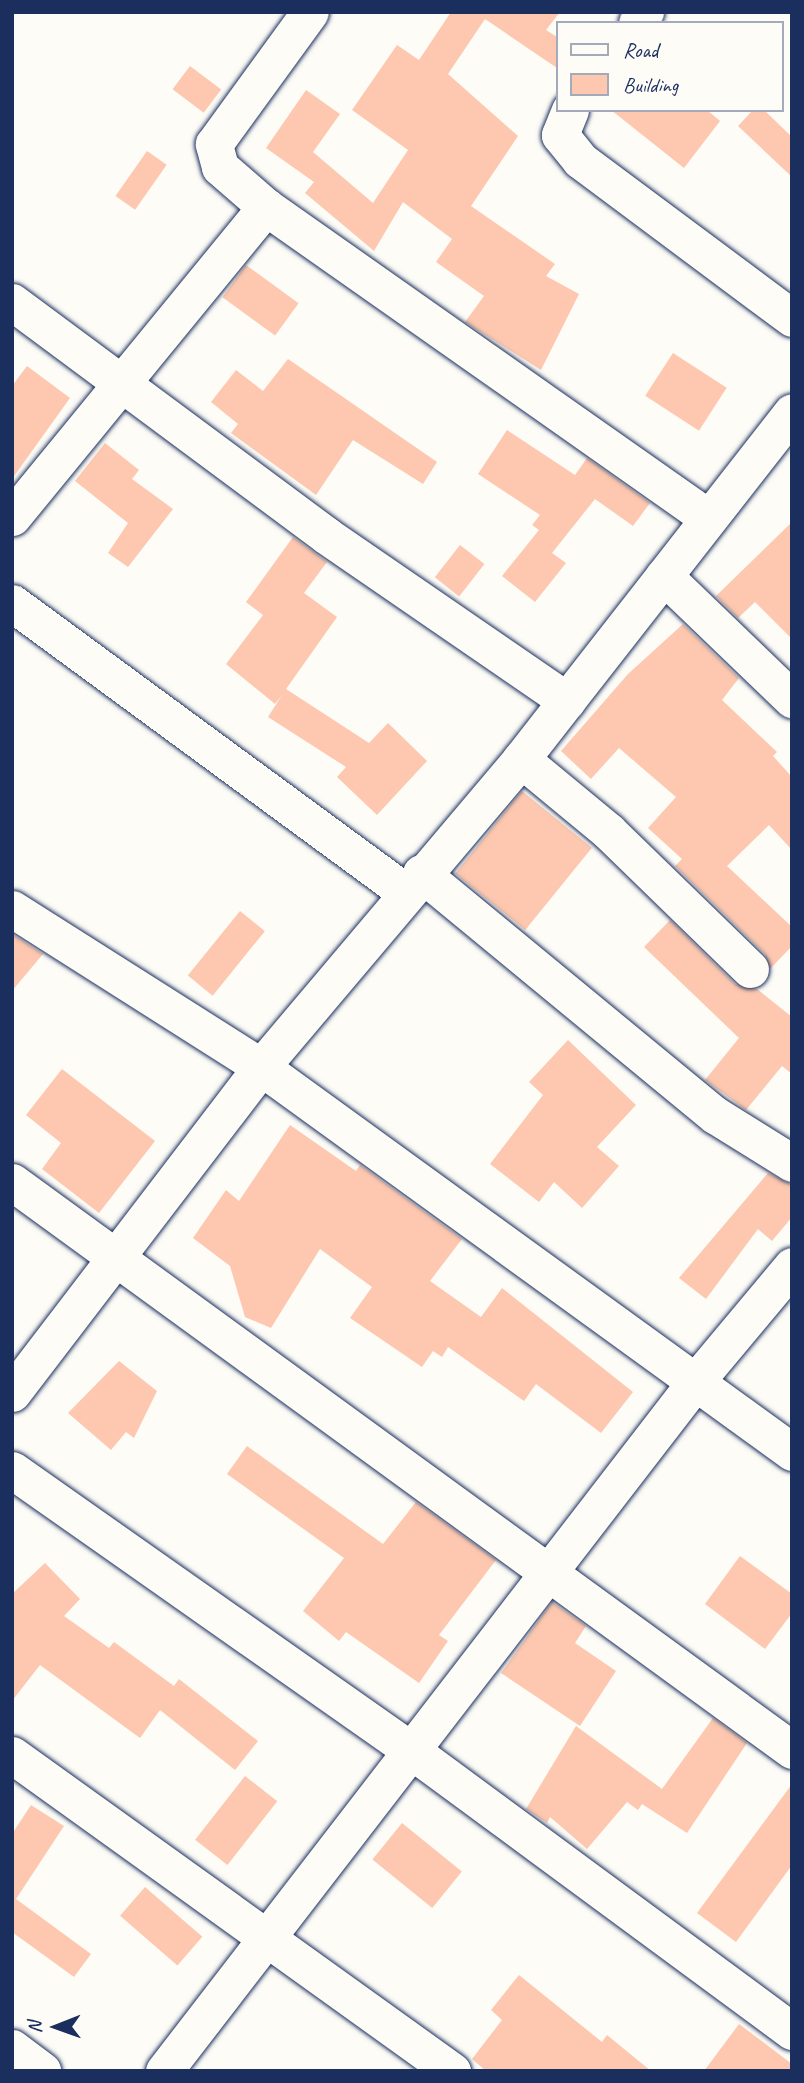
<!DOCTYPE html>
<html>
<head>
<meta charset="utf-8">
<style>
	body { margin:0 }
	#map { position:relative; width:804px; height:2083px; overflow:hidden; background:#fdfcf7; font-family:Caveat,sans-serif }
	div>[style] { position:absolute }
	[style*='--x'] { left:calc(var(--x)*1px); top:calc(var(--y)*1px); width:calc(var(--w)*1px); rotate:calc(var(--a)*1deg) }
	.building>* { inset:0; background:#fdc8af; transform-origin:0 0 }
	.roads { filter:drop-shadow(0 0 2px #1b2f5e) drop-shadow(0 0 2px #1b2f5e) }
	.minor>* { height:37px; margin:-18.5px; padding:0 18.5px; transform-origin:18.5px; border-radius:18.5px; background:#fdfcf7 }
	span { translate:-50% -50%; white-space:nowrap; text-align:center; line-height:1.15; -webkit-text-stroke:7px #fdfcf7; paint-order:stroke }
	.frame { position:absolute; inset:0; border:14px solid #1b2f5e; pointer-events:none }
	.legend { position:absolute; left:556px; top:21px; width:228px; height:91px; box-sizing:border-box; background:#fdfcf7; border:2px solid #a3aaba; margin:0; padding:9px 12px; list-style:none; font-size:21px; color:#1b2f5e }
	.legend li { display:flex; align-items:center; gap:14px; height:35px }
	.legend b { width:35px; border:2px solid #a3aaba }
	.north { position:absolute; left:21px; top:1992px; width:70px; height:70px; -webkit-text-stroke:5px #fdfcf7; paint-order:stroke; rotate:269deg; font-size:19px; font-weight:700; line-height:28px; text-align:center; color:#1b2f5e }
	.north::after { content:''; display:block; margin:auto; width:24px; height:32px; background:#1b2f5e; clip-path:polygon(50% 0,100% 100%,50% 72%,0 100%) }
</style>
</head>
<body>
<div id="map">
	<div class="building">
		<div style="clip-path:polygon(451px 12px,560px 12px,546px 30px,557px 37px,557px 68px,485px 19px,448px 74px,518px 136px,471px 206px,555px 264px,546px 276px,579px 294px,541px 370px,465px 322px,484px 296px,436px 262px,452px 239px,403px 202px,374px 251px,305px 193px,314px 182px,266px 148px,306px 90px,340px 114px,313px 152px,373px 203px,408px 150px,352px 110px,397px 45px,419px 60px)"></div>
		<div style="left:190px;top:66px;width:39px;height:29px;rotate:37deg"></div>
		<div style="clip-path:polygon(611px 110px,707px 110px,720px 121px,684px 168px)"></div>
		<div style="clip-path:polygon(753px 110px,764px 110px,792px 137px,792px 177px,738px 126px)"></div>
		<div style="left:147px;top:151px;width:24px;height:55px;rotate:35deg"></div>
		<div style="left:246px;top:265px;width:65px;height:40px;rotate:36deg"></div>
		<div style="left:673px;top:353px;width:64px;height:51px;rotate:33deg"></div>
		<div style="clip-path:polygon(288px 359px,437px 462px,423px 484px,353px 440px,316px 495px,231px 433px,238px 424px,211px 402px,236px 370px,263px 391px)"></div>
		<div style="clip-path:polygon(27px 366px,70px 398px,12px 479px,12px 386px)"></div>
		<div style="clip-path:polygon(507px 430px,575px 475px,587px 458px,650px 503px,633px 526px,595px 499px,552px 553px,566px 563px,535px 602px,502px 576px,539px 530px,532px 525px,540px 515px,478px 474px)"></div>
		<div style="clip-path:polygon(105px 443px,139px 470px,132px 479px,173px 509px,128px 567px,108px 553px,128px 523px,75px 481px)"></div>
		<div style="clip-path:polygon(792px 522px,792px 639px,755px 602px,738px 618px,716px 596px)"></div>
		<div style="clip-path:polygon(293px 537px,327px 562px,304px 593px,337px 617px,286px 689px,369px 743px,388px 723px,427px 761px,377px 815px,337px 777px,346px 767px,268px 717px,282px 695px,275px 704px,226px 664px,263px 615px,246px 602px)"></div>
		<div style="left:460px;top:545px;width:31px;height:41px;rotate:38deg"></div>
		<div style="clip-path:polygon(683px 624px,739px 678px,722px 700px,777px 752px,773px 756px,792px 777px,792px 850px,769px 825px,727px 866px,792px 927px,792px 946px,770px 969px,765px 954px,675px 866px,682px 859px,648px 828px,676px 797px,619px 748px,591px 779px,561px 751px,628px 674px)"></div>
		<div style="left:522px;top:791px;width:90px;height:106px;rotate:39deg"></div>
		<div style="left:240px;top:911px;width:32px;height:83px;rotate:39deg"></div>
		<div style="clip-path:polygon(670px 920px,735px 984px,757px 989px,792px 1017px,792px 1074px,782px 1066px,746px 1110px,705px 1080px,739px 1038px,644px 947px)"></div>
		<div style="clip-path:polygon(12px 934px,43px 954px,12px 991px)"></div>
		<div style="clip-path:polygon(568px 1040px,636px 1105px,597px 1147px,619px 1166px,582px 1208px,554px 1182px,539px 1202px,490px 1164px,543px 1095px,529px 1082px)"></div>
		<div style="clip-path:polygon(62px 1069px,155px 1141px,99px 1213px,42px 1169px,61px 1143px,26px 1115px)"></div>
		<div style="clip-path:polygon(290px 1125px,356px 1171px,360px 1165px,462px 1239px,430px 1281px,481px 1317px,502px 1288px,633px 1392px,601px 1433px,536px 1384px,524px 1401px,448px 1347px,442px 1357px,433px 1351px,422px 1367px,350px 1318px,372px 1287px,320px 1249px,271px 1328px,245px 1317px,230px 1266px,193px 1238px,226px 1190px,239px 1201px)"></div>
		<div style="clip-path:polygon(768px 1173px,792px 1185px,792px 1217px,772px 1241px,758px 1229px,706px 1299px,679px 1278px)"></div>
		<div style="clip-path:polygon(119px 1361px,157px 1391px,134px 1438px,126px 1432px,111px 1450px,68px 1413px)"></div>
		<div style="clip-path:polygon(247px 1446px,383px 1544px,416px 1502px,496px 1560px,439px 1635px,448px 1641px,419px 1683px,346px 1632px,339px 1641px,303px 1611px,344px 1558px,227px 1474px)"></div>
		<div style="clip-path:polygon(740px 1556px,792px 1594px,792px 1613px,765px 1649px,705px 1604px)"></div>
		<div style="clip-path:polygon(45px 1563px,80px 1599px,64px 1616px,109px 1648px,114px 1642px,174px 1686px,179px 1679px,258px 1741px,235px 1770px,160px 1710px,140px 1738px,40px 1665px,12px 1701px,12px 1594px)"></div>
		<div style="clip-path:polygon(552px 1602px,586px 1626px,575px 1643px,616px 1671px,580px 1726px,501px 1673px)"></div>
		<div style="clip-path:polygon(713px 1718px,747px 1743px,687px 1833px,642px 1804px,638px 1810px,627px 1802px,587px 1849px,550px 1817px,547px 1823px,526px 1809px,576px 1726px,662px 1789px)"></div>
		<div style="left:245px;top:1776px;width:41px;height:81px;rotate:38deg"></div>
		<div style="clip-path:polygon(792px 1784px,792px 1865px,736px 1942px,697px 1913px)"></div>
		<div style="clip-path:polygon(31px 1805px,64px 1826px,16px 1899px,91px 1954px,74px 1977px,12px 1932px,12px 1834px)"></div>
		<div style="left:402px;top:1823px;width:77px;height:47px;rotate:39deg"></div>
		<div style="left:145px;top:1887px;width:76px;height:38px;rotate:41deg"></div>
		<div style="clip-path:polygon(519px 1975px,602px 2042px,607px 2035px,651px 2071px,486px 2071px,472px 2059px,502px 2020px,491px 2010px)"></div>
		<div style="clip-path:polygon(739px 2024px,792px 2064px,792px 2071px,704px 2071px)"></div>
	</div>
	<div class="roads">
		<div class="minor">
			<div style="--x:637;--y:23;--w:14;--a:-54"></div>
			<div style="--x:570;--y:110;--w:27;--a:112"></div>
			<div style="--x:560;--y:135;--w:32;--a:51"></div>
			<div style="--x:580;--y:160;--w:264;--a:36.7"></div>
			<div style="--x:266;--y:207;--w:539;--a:35.11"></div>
			<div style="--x:12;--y:302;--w:392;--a:36.6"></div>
			<div style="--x:327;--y:536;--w:291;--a:34.5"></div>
			<div style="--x:12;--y:517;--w:401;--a:-50.7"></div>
			<div style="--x:266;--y:207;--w:61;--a:-139"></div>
			<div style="--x:220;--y:167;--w:24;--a:-105"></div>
			<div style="--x:214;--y:144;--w:163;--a:-54"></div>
			<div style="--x:664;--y:576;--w:178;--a:43.9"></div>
			<div style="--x:12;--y:603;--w:486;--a:36.3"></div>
			<div style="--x:521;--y:759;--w:113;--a:39.6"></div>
			<div style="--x:608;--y:831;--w:198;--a:44.2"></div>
			<div style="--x:421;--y:873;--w:381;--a:39.5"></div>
			<div style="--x:715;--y:1115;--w:91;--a:31.9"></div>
			<div style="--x:12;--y:909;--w:295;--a:32.4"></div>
			<div style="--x:261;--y:1067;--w:656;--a:35.94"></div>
			<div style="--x:12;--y:1182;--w:965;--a:36.06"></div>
			<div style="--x:12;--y:1393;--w:410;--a:-52.6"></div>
			<div style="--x:261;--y:1067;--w:403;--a:-49.8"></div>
			<div style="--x:521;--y:759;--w:440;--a:-52"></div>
			<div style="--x:12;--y:1470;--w:489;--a:35.1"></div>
			<div style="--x:412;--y:1751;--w:472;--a:36.4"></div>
			<div style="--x:12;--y:1755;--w:542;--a:35.69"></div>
			<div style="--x:12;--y:2048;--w:38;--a:37"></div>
			<div style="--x:164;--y:2071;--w:871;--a:-52.37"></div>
			<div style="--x:696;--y:1381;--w:150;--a:-50.1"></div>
		</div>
	</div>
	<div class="frame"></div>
	<ul class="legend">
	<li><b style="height:9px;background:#fdfcf7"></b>Road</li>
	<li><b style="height:19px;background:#fdc8af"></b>Building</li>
	</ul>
	<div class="north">N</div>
</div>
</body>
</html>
